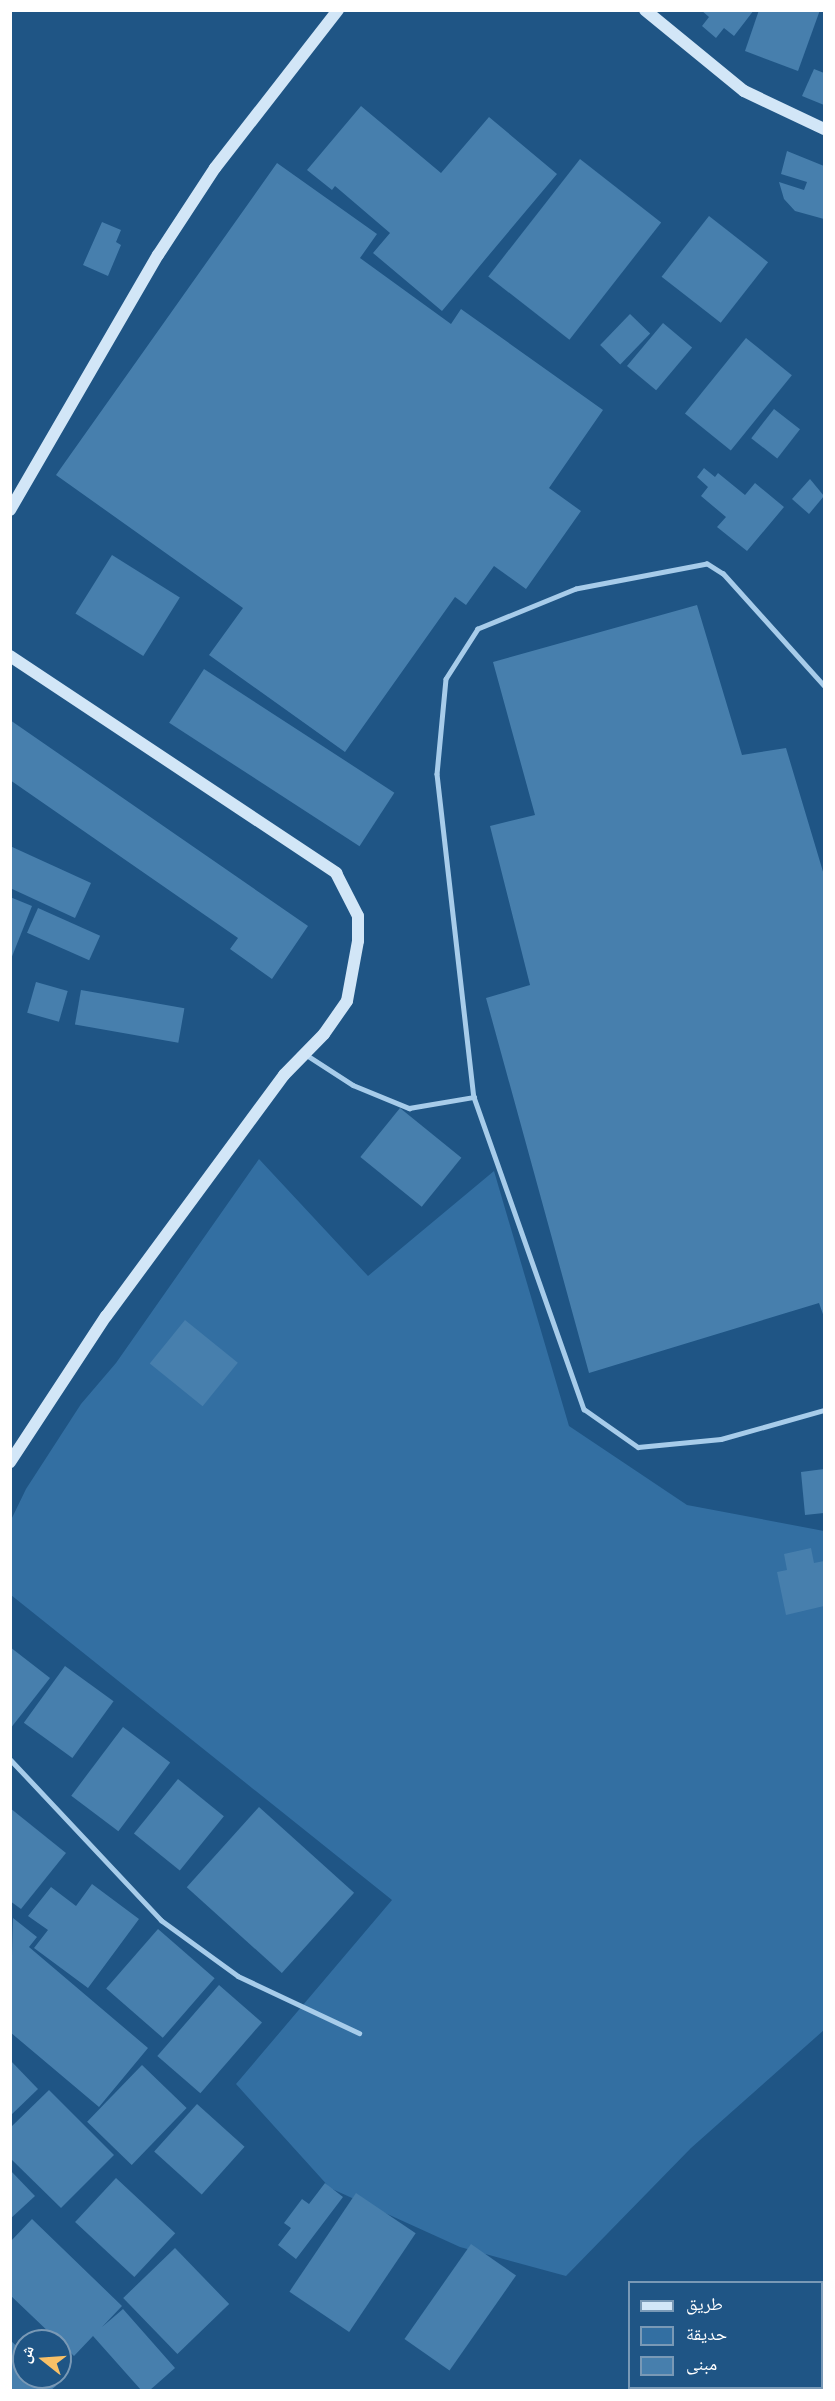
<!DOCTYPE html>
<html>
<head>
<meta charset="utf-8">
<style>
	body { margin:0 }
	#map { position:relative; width:835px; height:2401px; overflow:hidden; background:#1f5585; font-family:"Public Sans","Noto Naskh Arabic",sans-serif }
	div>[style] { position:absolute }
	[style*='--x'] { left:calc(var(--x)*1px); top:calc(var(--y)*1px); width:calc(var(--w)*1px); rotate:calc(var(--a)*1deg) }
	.green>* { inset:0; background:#336fa2 }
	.building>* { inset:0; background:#477fad; transform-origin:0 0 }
	.lane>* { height:4.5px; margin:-2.25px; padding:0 2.25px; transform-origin:2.25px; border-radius:2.25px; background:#a7ccea }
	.secondary>* { height:12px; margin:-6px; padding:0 6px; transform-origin:6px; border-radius:6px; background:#d2e6f7 }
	span { translate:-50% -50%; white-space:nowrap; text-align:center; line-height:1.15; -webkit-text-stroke:4.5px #1f5585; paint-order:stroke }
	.frame { position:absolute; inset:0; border:12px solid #fff; pointer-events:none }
	.legend { position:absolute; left:628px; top:2281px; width:195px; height:108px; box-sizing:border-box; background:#1f5585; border:2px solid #7999b6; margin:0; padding:8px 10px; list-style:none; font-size:18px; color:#fff }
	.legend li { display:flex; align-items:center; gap:12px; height:30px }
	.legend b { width:30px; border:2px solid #7999b6 }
	.north { position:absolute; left:12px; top:2329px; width:60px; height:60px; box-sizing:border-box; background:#1f5585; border:2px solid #7999b6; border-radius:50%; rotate:287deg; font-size:16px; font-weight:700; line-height:24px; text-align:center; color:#fff }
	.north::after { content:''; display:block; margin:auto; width:21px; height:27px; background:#f8c067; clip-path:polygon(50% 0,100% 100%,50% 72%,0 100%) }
</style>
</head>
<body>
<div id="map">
	<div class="green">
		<div style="clip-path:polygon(259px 1159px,368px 1276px,494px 1171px,569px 1426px,687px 1505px,824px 1531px,824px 2030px,691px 2148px,566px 2276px,460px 2247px,330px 2188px,236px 2084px,392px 1900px,11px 1595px,10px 1522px,26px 1489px,81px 1404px,116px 1363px)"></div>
	</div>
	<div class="building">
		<div style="clip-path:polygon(701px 10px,754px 10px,734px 36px,724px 28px,716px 38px,702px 26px,709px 17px)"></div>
		<div style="clip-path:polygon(759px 10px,820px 10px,798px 71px,745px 51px)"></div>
		<div style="clip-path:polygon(814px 69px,824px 73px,824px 105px,802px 96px)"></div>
		<div style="clip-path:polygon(361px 106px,441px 173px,489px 117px,557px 174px,442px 311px,373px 253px,390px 233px,335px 186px,332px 190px,307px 170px)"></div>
		<div style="clip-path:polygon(787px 151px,824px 166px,824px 219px,795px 211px,784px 199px,779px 182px,804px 190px,807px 182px,781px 174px)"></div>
		<div style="left:580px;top:159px;width:103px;height:149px;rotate:38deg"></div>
		<div style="clip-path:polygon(277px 163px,377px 234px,360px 258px,451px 324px,461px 309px,603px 410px,549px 488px,581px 511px,526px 589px,494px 566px,466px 605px,455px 597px,345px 752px,209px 655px,243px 608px,56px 475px)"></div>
		<div style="left:709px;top:216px;width:75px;height:77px;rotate:38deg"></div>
		<div style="clip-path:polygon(102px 222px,121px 230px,116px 242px,121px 245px,108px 276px,83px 265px)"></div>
		<div style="left:630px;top:314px;width:28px;height:43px;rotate:44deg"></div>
		<div style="left:663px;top:323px;width:38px;height:56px;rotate:40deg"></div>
		<div style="left:746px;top:338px;width:59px;height:97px;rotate:39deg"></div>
		<div style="left:774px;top:409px;width:33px;height:37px;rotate:38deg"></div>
		<div style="clip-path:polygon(704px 468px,715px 477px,718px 473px,745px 495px,755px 483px,784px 507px,747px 551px,717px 527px,726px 517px,701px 496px,708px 487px,697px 477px)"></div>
		<div style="clip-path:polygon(810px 479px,824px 496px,809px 514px,792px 499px)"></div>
		<div style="left:112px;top:555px;width:80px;height:69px;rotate:32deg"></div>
		<div style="clip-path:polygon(697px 605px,742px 755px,786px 748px,824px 875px,824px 1317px,819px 1303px,589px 1373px,486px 998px,530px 985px,490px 826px,535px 815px,493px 662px)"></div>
		<div style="left:204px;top:669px;width:227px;height:64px;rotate:33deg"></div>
		<div style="clip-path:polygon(10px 720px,308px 926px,272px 979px,230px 949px,238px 938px,10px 780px)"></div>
		<div style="clip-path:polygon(10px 846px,91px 883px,75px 918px,10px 888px)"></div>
		<div style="clip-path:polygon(10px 897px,32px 906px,11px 959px,10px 959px)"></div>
		<div style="left:38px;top:908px;width:68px;height:27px;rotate:24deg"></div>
		<div style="left:36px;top:982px;width:33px;height:32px;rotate:16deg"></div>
		<div style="left:81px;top:990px;width:105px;height:35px;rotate:10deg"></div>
		<div style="left:400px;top:1108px;width:79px;height:63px;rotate:39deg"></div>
		<div style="left:185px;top:1320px;width:68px;height:56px;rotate:39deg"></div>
		<div style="clip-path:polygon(824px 1469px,824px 1513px,805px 1515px,801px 1472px)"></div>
		<div style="clip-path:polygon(811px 1548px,814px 1563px,824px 1561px,824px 1606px,786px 1615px,777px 1572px,787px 1570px,784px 1554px)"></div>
		<div style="clip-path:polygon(10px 1647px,50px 1678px,10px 1729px)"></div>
		<div style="left:65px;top:1666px;width:60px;height:70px;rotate:36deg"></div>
		<div style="left:123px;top:1727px;width:59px;height:86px;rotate:37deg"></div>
		<div style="left:178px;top:1779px;width:59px;height:70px;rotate:39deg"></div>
		<div style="left:259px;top:1807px;width:128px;height:108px;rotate:42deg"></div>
		<div style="clip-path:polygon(10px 1808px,66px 1853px,21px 1909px,10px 1901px)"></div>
		<div style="clip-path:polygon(92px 1884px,139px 1919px,88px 1988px,34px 1948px,48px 1930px,28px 1916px,51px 1887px,76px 1906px)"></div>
		<div style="clip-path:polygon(13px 1918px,37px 1937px,29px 1947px,148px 2048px,99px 2107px,10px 2032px)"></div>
		<div style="left:158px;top:1929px;width:75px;height:79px;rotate:41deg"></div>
		<div style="left:219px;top:1985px;width:57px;height:94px;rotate:41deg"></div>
		<div style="clip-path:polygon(10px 2060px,38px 2089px,10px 2116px)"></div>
		<div style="left:142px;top:2065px;width:62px;height:79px;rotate:44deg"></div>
		<div style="clip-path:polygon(49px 2090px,114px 2155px,61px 2208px,10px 2158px,10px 2128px)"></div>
		<div style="left:197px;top:2104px;width:64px;height:64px;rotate:42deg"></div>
		<div style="clip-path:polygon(10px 2170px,35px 2196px,10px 2219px)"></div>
		<div style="left:116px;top:2178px;width:81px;height:60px;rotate:43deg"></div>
		<div style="clip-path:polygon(325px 2183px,343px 2197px,296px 2259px,278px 2245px,291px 2228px,284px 2223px,302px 2199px,309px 2204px)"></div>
		<div style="left:356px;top:2193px;width:72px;height:119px;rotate:34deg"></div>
		<div style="clip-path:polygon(32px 2219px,122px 2306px,102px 2327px,123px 2309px,175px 2368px,150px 2390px,141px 2390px,93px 2336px,74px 2356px,10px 2295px,10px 2242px)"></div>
		<div style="left:471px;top:2244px;width:55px;height:116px;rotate:35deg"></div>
		<div style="left:175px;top:2248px;width:78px;height:72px;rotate:46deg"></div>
		<div style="clip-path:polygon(10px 2340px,24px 2353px,24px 2377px,47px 2377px,56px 2386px,51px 2390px,10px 2390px)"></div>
	</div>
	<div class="lane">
		<div style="--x:824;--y:686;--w:151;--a:-132"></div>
		<div style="--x:723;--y:574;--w:19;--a:-148"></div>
		<div style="--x:707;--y:564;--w:133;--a:169.2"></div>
		<div style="--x:576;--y:589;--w:106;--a:157.8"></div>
		<div style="--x:478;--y:629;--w:59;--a:122.6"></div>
		<div style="--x:446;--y:679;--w:95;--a:95.4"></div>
		<div style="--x:437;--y:774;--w:325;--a:83.5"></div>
		<div style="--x:474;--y:1097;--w:331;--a:70.6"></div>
		<div style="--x:584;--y:1409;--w:66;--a:35.1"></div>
		<div style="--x:638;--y:1447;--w:83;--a:-5.5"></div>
		<div style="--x:721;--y:1439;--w:107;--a:-15.7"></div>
		<div style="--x:305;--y:1054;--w:57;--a:32.9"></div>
		<div style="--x:353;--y:1085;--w:61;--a:22.3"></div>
		<div style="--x:409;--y:1108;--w:66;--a:-9.6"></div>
		<div style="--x:10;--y:1759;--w:221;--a:46.8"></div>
		<div style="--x:161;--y:1920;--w:95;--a:36"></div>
		<div style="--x:238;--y:1976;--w:134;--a:25.2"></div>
	</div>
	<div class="secondary">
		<div style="--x:645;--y:10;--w:128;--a:39.3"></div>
		<div style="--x:744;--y:91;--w:89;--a:25.4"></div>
		<div style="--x:10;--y:510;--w:295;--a:-59.9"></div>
		<div style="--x:158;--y:255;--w:104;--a:-56.8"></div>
		<div style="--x:215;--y:168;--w:200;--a:-52.1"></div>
		<div style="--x:10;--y:656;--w:392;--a:33.6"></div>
		<div style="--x:336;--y:873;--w:48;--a:62.9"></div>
		<div style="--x:358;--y:916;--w:25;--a:90"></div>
		<div style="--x:358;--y:941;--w:61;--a:100.4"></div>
		<div style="--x:347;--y:1001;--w:40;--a:124.9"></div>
		<div style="--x:324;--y:1034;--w:57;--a:134.3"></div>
		<div style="--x:284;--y:1075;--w:300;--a:126.4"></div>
		<div style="--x:106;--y:1316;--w:175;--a:123.3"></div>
	</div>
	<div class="frame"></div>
	<ul class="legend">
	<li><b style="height:8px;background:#d2e6f7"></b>طريق</li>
	<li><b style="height:16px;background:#336fa2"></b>حديقة</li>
	<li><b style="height:16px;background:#477fad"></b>مبنى</li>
	</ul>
	<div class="north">ش</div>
</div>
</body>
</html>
